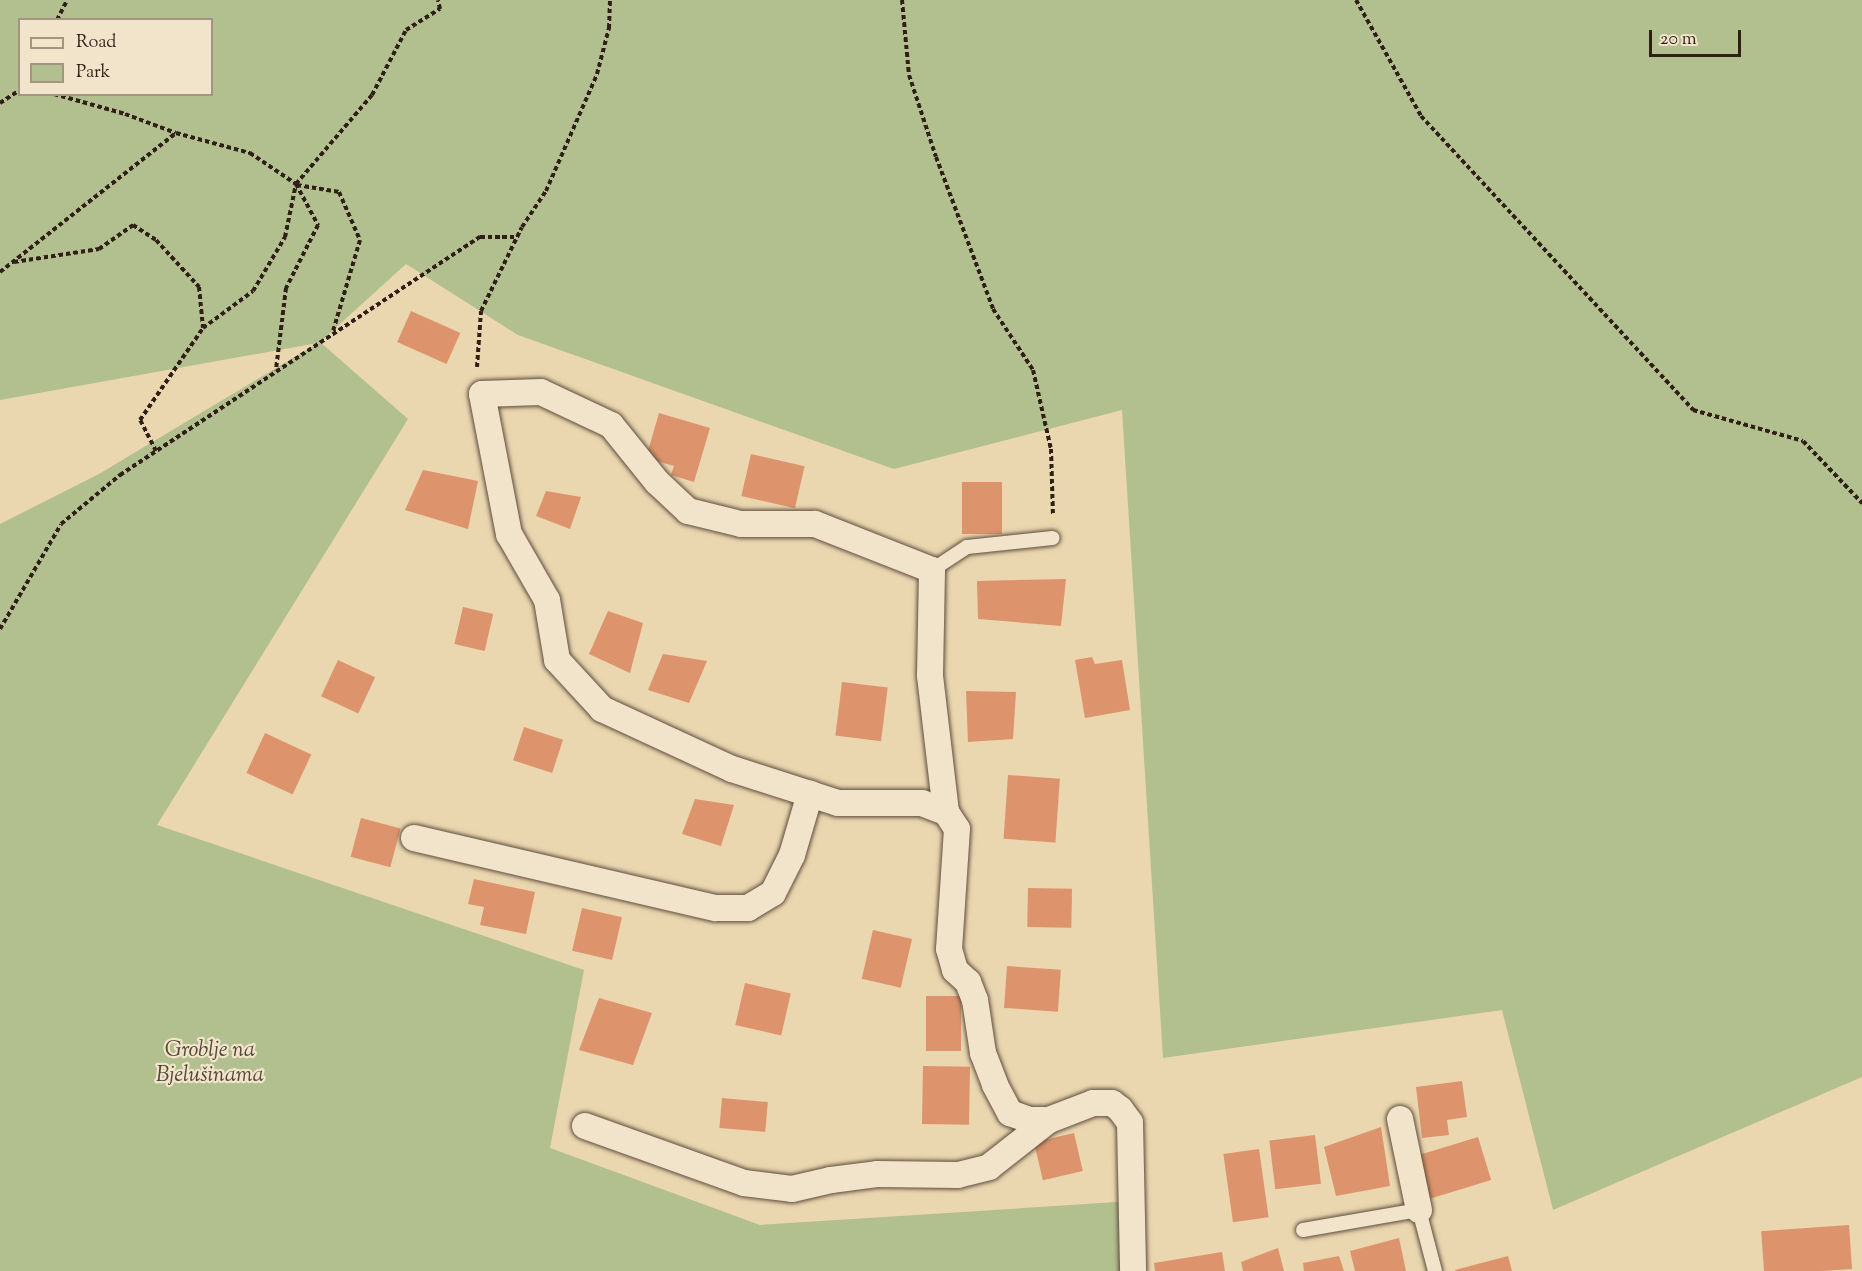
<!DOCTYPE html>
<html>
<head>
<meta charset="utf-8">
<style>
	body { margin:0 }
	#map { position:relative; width:1862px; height:1271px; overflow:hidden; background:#ead6af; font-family:"Sorts Mill Goudy",serif }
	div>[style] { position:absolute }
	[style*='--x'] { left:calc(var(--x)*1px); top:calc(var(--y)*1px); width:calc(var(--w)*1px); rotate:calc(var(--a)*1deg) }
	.green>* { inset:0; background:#b2bf8e }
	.building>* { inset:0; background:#dd946c; transform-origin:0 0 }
	.path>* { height:4px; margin-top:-2px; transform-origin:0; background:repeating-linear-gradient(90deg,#301f17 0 4.5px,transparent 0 7.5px) }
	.roads { filter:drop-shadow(0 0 2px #5e4d3d) drop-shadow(0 0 2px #5e4d3d) }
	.lane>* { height:14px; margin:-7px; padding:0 7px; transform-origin:7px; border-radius:7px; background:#f1e4cb }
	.street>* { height:26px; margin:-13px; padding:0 13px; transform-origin:13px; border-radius:13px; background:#f1e4cb }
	span { translate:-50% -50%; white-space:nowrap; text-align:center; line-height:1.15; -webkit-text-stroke:4.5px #f1e4cb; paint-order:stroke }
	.park-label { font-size:22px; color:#504735; font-style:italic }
	.legend { position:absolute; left:18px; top:18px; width:195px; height:78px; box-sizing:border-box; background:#f1e4cb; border:2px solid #a49583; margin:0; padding:8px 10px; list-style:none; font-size:18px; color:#301f17 }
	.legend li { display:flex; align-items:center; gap:12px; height:30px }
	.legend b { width:30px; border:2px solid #a49583 }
	.scale { position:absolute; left:1649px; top:30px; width:92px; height:27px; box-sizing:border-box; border:3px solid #301f17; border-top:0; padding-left:8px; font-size:18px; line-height:21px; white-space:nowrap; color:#301f17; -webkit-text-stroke:4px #f1e4cb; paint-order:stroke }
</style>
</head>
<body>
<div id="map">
	<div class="green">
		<div style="clip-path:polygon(evenodd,0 0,1862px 0,1862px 1077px,1553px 1210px,1502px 1010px,1163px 1058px,1122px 410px,894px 469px,518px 335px,406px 264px,320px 342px,408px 419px,157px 825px,584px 970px,550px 1148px,760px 1225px,1133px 1201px,1135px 1271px,0 1271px,0 524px,99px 474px,318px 343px,0 400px,0 0,20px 20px,212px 20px,212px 94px,20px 94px,20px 20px)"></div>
	</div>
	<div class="building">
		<div style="left:411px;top:311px;width:54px;height:34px;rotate:24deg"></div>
		<div style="clip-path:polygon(659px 413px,710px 428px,694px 482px,671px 475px,674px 466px,646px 458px)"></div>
		<div style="left:751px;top:454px;width:55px;height:43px;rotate:13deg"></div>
		<div style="clip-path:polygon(423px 470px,478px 481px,468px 529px,405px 510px)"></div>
		<div style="left:962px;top:482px;width:40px;height:52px"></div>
		<div style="clip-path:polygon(546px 491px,581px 497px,570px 529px,536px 516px)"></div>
		<div style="clip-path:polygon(1066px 579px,1061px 626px,978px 619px,977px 581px)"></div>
		<div style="left:463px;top:607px;width:31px;height:38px;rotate:13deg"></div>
		<div style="clip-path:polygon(608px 611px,643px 623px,630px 673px,589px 654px)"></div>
		<div style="clip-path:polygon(663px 654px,707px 661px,689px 703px,648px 690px)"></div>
		<div style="clip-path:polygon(1092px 657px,1095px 664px,1122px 660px,1130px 710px,1085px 718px,1075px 660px)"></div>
		<div style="left:338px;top:660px;width:41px;height:40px;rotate:25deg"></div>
		<div style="left:842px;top:682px;width:46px;height:54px;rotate:7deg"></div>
		<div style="clip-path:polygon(966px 691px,1016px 692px,1013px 739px,968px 742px)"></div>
		<div style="left:524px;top:727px;width:41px;height:35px;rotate:18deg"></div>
		<div style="left:265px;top:733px;width:51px;height:44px;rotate:25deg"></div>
		<div style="left:1008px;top:775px;width:52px;height:64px;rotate:4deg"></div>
		<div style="clip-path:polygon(695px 799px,734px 805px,721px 846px,682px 834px)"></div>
		<div style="left:361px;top:818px;width:41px;height:40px;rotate:15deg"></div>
		<div style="clip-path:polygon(474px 879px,535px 892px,526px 934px,480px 925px,484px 907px,468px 904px)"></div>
		<div style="left:1028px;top:888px;width:44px;height:39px;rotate:1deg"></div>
		<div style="left:582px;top:908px;width:41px;height:44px;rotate:13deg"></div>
		<div style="left:873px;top:930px;width:40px;height:50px;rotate:13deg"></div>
		<div style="left:1007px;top:966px;width:54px;height:42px;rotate:4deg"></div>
		<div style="left:745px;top:983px;width:47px;height:43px;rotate:13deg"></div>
		<div style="left:926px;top:996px;width:35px;height:55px"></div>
		<div style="clip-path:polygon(599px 998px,652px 1013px,633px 1065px,579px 1050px)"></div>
		<div style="left:923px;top:1066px;width:47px;height:58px;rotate:1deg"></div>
		<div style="clip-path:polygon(1462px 1081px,1467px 1117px,1447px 1120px,1449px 1135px,1422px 1138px,1416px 1087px)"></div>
		<div style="left:722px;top:1098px;width:46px;height:30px;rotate:5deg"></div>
		<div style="clip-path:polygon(1381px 1127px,1390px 1186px,1336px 1196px,1324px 1147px)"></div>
		<div style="left:1074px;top:1133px;width:39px;height:41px;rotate:77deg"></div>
		<div style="left:1315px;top:1135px;width:49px;height:46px;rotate:83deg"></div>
		<div style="left:1478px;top:1137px;width:45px;height:70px;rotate:73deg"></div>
		<div style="left:1259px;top:1149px;width:69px;height:36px;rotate:82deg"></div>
		<div style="left:1849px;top:1225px;width:44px;height:88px;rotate:86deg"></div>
		<div style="clip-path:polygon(1399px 1238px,1406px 1271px,1355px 1271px,1350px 1251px)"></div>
		<div style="clip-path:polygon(1278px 1248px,1284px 1271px,1243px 1271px,1241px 1262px)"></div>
		<div style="clip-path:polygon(1222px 1252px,1225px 1271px,1155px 1271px,1154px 1263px)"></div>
		<div style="clip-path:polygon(1339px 1256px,1344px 1271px,1304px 1271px,1303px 1263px)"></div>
		<div style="clip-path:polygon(1508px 1256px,1512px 1271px,1455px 1271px,1455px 1270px)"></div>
	</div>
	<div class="path">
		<div style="--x:902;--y:0;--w:75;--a:84.7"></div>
		<div style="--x:909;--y:75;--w:86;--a:71.8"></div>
		<div style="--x:936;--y:157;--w:162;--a:69.4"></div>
		<div style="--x:993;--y:309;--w:73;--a:56.7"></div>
		<div style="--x:1033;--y:370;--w:81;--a:77.2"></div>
		<div style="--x:1051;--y:449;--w:67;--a:88.3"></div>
		<div style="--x:1356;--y:0;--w:133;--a:60.7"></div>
		<div style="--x:1421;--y:116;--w:401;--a:47.2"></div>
		<div style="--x:1693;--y:410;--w:114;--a:15.7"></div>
		<div style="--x:1803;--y:441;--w:86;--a:46.4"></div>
		<div style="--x:57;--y:20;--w:22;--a:-63"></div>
		<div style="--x:54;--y:94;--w:74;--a:15.7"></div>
		<div style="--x:125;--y:114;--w:54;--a:20.4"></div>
		<div style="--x:0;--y:103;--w:24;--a:-33"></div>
		<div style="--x:297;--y:185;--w:43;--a:9.5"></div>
		<div style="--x:339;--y:192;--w:52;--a:66.4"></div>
		<div style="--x:360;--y:240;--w:95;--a:106.5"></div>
		<div style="--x:14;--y:262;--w:86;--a:-8.7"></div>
		<div style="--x:99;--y:249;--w:42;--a:-35.2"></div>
		<div style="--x:133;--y:225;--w:27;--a:33"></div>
		<div style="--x:156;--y:240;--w:64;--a:47.5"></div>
		<div style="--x:199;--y:287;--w:41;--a:84.4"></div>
		<div style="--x:0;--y:272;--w:224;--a:-38.3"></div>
		<div style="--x:176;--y:133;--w:77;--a:15.1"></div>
		<div style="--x:250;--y:153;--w:55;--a:34"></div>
		<div style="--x:296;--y:184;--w:47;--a:61.8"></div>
		<div style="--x:318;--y:225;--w:71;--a:116.9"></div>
		<div style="--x:286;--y:288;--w:83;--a:97"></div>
		<div style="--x:477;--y:367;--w:56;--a:-85.9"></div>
		<div style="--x:481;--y:311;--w:93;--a:-64"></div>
		<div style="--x:522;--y:227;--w:43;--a:-56.3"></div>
		<div style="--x:546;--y:191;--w:128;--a:-66.4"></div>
		<div style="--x:597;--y:74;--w:48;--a:-75.4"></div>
		<div style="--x:609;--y:28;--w:28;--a:-88"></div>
		<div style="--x:156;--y:451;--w:35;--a:-117"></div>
		<div style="--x:140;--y:420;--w:112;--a:-55.6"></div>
		<div style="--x:203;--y:328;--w:62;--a:-36.5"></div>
		<div style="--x:253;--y:291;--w:63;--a:-59.3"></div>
		<div style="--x:285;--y:237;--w:54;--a:-78.3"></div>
		<div style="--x:296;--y:184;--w:117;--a:-49.5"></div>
		<div style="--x:372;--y:95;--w:73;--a:-62.4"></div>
		<div style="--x:406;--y:30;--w:40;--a:-32"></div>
		<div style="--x:440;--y:9;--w:9;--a:-103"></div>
		<div style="--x:0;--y:629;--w:121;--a:-59.8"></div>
		<div style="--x:61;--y:524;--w:77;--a:-39.7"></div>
		<div style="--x:120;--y:475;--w:432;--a:-33.5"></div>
		<div style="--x:480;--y:237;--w:37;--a:0"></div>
	</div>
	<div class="roads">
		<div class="lane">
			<div style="--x:932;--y:570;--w:42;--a:-33.3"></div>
			<div style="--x:967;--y:547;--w:86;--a:-6"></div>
			<div style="--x:1303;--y:1230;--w:118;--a:-9.8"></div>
			<div style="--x:1419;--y:1210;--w:63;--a:75.3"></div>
		</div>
		<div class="street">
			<div style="--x:946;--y:812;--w:138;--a:-96.7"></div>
			<div style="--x:930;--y:675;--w:105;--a:-88.9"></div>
			<div style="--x:932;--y:570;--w:126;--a:-158.5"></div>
			<div style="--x:815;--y:524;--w:74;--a:180"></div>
			<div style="--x:741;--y:524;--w:55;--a:-166.2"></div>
			<div style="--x:688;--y:511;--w:42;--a:-136.9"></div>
			<div style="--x:657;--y:482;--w:73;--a:-128.9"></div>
			<div style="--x:611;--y:425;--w:77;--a:-154.8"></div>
			<div style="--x:541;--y:392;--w:59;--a:178.1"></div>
			<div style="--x:482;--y:394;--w:143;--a:79.1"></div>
			<div style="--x:509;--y:534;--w:76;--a:60.1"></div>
			<div style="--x:547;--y:600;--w:61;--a:80.5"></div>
			<div style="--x:557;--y:660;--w:67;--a:47.4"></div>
			<div style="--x:602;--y:709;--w:143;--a:24.8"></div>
			<div style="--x:732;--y:769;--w:111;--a:17.8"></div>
			<div style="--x:838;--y:803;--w:84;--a:0"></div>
			<div style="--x:922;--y:803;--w:26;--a:21"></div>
			<div style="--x:946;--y:812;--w:20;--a:57"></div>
			<div style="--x:957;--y:829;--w:120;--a:93.8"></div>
			<div style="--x:949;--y:949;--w:22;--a:74"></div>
			<div style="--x:955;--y:970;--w:18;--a:43"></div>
			<div style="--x:968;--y:982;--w:19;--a:69"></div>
			<div style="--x:975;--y:1000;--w:54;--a:81.4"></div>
			<div style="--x:983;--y:1053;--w:34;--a:69"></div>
			<div style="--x:995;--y:1085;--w:32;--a:62"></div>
			<div style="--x:1010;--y:1113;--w:20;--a:20"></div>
			<div style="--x:1029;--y:1120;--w:20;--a:0"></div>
			<div style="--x:1049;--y:1120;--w:47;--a:-21.1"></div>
			<div style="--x:1093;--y:1103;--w:19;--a:0"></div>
			<div style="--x:1112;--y:1103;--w:10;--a:37"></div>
			<div style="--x:1120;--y:1109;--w:17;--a:54"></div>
			<div style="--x:1130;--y:1123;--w:148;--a:88.8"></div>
			<div style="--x:414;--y:838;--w:310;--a:13.1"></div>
			<div style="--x:716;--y:908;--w:32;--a:0"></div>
			<div style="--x:748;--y:908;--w:29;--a:-31"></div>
			<div style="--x:773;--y:893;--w:42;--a:-63.4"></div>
			<div style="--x:792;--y:855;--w:64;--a:-73.6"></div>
			<div style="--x:1400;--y:1119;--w:93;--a:78.2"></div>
			<div style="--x:585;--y:1126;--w:169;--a:19.7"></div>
			<div style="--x:744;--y:1183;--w:48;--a:7.1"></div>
			<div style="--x:792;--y:1189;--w:40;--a:-13"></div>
			<div style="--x:831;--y:1180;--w:46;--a:-7.4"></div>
			<div style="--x:877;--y:1174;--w:81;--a:0.7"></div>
			<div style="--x:958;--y:1175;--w:32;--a:-14"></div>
			<div style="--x:989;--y:1167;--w:76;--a:-38.1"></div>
		</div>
	</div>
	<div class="park-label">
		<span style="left:210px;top:1064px">Groblje na<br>Bjelušinama</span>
	</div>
	<ul class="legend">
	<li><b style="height:8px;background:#f1e4cb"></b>Road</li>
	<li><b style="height:16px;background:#b2bf8e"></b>Park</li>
	</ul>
	<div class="scale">20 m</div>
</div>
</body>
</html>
